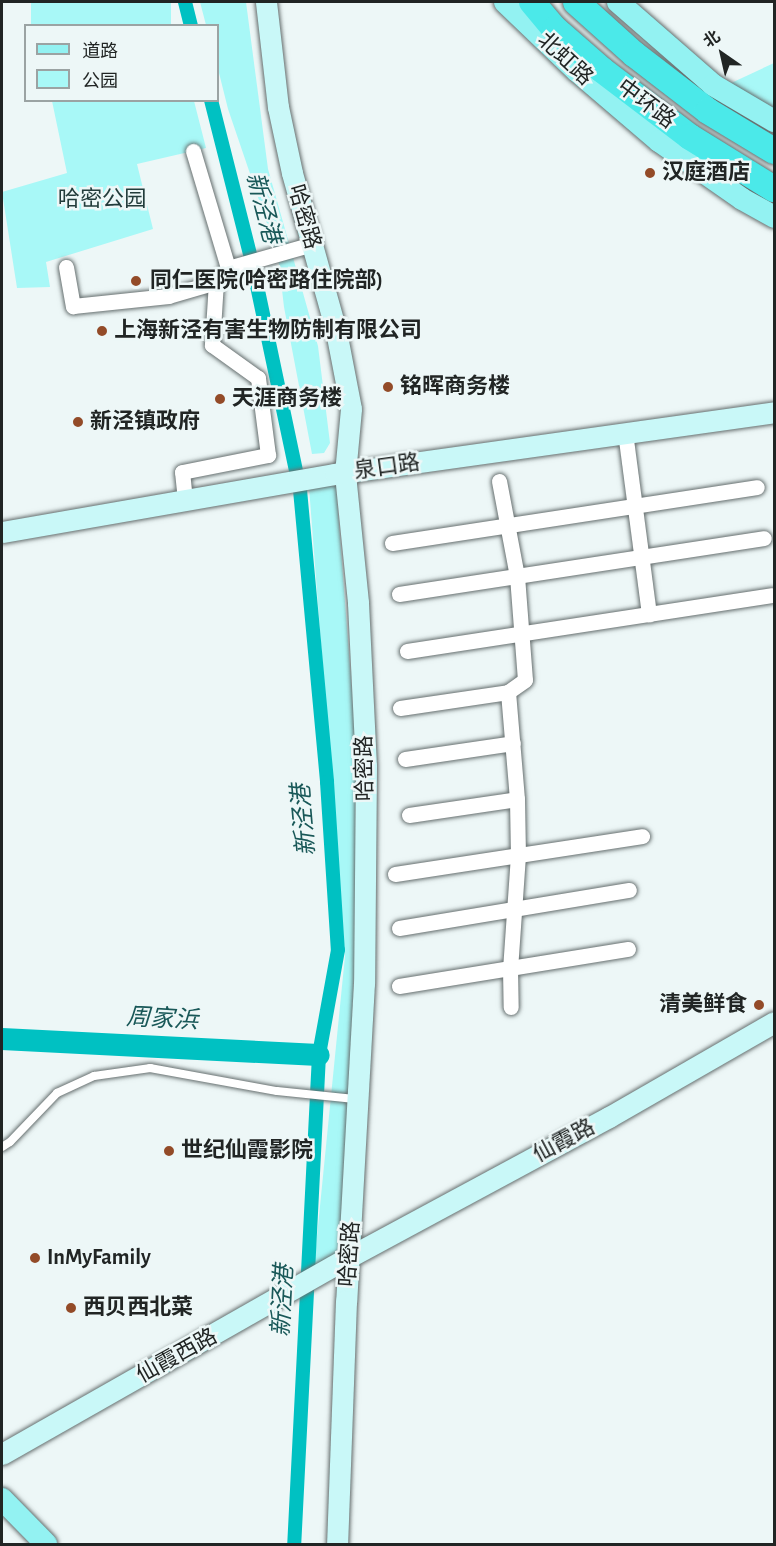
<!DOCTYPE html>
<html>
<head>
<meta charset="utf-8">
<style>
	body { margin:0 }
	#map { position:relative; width:776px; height:1546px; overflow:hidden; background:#edf7f7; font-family:"Alegreya Sans","Noto Sans SC",sans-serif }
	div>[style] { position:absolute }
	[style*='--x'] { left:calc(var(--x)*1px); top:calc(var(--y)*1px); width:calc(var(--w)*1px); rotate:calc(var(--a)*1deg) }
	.green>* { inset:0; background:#a8f8f7; transform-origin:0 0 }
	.canal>* { height:14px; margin:-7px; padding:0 7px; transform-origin:7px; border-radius:7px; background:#00c1c2 }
	.river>* { height:22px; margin:-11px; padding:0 11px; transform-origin:11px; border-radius:11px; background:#00c1c2 }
	.roads { filter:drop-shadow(0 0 2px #666f6f) drop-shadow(0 0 2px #666f6f) }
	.lane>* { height:8px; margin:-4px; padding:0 4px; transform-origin:4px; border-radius:4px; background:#fff }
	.street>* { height:15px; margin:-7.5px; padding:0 7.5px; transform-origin:7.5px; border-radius:7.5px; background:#fff }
	.secondary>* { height:21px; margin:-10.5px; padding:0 10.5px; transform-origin:10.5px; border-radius:10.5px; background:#c9f8f8 }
	.primary>* { height:22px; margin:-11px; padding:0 11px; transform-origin:11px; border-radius:11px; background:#93f2f2 }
	.highway>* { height:26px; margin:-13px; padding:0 13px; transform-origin:13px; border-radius:13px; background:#4be9e9 }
	.dots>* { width:16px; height:16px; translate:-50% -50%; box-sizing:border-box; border:3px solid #edf7f7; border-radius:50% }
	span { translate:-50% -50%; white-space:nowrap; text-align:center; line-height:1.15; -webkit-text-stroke:5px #edf7f7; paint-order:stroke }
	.street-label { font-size:22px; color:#212524 }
	.poi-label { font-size:22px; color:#212524; font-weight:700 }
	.left { translate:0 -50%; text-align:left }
	.right { translate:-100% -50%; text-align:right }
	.park-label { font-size:22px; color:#223c3b }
	.water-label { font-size:24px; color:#195858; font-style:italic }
	.frame { position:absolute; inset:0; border:3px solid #212524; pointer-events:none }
	.legend { position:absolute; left:24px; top:24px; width:195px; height:78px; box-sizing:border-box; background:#edf7f7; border:2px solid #9ba3a3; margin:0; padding:8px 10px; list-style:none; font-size:18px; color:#212524 }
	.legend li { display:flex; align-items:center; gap:12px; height:30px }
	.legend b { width:30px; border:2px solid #9ba3a3 }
	.north { position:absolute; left:692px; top:24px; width:60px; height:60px; -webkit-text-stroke:4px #edf7f7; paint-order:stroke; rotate:326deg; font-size:16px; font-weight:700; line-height:24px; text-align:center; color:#212524 }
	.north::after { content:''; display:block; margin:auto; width:21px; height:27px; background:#212524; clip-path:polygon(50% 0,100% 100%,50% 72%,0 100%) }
</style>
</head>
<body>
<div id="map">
	<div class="green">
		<div style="left:31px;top:2px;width:140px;height:24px"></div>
		<div style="clip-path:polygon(200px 2px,246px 2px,268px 169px,318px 346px,330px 443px,324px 453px,312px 454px,284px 307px,278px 256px,228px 109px,218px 69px,218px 26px,206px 25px)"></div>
		<div style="clip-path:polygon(774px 63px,774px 109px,729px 84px)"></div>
		<div style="clip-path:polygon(52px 101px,194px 101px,206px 148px,137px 164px,153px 229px,46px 262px,50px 287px,17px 288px,2px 192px,67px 173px)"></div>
		<div style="clip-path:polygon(336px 485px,355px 732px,356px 922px,343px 1250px,314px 1266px,345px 956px,309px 487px)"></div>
	</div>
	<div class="canal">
		<div style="--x:185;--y:2;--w:25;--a:76"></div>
		<div style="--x:211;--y:100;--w:167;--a:75.8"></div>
		<div style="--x:252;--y:262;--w:233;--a:78.1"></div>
		<div style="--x:300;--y:490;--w:293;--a:84.7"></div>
		<div style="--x:327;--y:782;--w:168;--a:86.3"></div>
		<div style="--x:338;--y:950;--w:107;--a:100.3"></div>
		<div style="--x:319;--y:1055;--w:490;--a:92.9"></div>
	</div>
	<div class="river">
		<div style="--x:2;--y:1039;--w:317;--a:2.9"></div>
	</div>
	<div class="roads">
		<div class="lane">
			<div style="--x:2;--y:1147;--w:9;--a:-32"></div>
			<div style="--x:10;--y:1142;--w:68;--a:-46.2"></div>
			<div style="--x:57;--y:1093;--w:41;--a:-24.7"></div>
			<div style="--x:94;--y:1076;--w:57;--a:-8.1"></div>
			<div style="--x:150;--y:1068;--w:129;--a:10.3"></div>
			<div style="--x:277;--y:1091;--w:78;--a:5.9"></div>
		</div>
		<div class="street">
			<div style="--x:193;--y:151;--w:122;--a:73.3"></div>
			<div style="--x:66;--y:267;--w:40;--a:80"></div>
			<div style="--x:73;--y:306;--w:96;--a:-6"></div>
			<div style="--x:168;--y:296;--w:50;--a:-16.3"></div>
			<div style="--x:216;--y:282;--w:18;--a:-49"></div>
			<div style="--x:228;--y:268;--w:87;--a:-15.9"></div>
			<div style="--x:625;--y:432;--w:184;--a:82.5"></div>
			<div style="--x:499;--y:481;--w:97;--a:79.3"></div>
			<div style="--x:517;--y:576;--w:104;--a:85.6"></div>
			<div style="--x:525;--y:680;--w:21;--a:145"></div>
			<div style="--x:508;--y:692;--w:107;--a:85.2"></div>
			<div style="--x:517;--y:799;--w:56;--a:89"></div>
			<div style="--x:518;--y:855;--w:113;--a:94"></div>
			<div style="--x:510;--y:968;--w:39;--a:89"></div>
			<div style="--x:185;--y:500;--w:28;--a:-96"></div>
			<div style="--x:182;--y:472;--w:88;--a:-11.2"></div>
			<div style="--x:268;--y:455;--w:78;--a:-97.4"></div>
			<div style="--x:258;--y:378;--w:57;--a:-144.3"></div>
			<div style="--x:212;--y:345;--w:63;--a:-86.4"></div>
			<div style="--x:392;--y:543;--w:369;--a:-8.7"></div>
			<div style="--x:399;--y:594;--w:369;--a:-8.7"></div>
			<div style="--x:407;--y:651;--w:369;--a:-8.7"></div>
			<div style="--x:400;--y:708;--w:109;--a:-8.4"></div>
			<div style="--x:405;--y:759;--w:109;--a:-8.4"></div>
			<div style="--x:409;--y:815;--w:109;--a:-8.4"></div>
			<div style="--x:395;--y:874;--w:250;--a:-8.7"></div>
			<div style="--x:399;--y:928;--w:233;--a:-9.4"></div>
			<div style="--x:399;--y:986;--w:232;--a:-9.2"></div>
		</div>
		<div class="secondary">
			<div style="--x:266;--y:2;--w:106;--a:83.5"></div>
			<div style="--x:278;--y:107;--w:67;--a:78"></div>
			<div style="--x:292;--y:173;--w:164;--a:74.4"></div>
			<div style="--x:336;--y:331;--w:79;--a:79.1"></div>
			<div style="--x:351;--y:409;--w:65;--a:95.3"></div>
			<div style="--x:345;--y:474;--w:130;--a:84.2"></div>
			<div style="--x:358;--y:603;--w:163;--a:87.2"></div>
			<div style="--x:366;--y:766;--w:217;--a:90.5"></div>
			<div style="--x:364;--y:983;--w:319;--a:93.2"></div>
			<div style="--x:346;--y:1301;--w:243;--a:92.1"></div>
			<div style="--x:2;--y:532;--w:338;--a:-9.9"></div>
			<div style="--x:335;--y:474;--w:443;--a:-8"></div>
			<div style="--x:2;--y:1454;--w:401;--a:-29.6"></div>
			<div style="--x:351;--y:1256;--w:293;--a:-28.3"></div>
			<div style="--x:609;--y:1117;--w:190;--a:-29.9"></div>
		</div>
		<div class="primary">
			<div style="--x:505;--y:2;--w:100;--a:43.8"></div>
			<div style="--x:577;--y:71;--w:108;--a:40.5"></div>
			<div style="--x:659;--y:141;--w:101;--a:34.9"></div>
			<div style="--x:742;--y:199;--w:37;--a:29"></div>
			<div style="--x:618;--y:2;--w:126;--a:41.1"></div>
			<div style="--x:713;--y:85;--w:71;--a:30.5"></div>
			<div style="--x:2;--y:1499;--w:63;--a:45.6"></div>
		</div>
		<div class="highway">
			<div style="--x:532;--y:2;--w:35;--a:50"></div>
			<div style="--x:555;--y:29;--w:62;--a:41.1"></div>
			<div style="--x:602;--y:70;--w:111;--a:37.3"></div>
			<div style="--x:690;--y:137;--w:99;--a:31.8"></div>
			<div style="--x:576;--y:2;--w:78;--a:41.9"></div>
			<div style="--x:634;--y:54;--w:93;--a:37.6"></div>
			<div style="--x:708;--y:111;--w:77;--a:31.2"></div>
		</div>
	</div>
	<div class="dots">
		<div style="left:650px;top:173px;background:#934b28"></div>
		<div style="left:136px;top:281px;background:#934b28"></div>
		<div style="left:102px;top:331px;background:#934b28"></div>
		<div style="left:388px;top:387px;background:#934b28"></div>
		<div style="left:220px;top:399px;background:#934b28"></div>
		<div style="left:78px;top:422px;background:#934b28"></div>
		<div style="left:759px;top:1005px;background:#934b28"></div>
		<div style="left:169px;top:1151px;background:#934b28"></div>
		<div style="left:35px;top:1258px;background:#934b28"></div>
		<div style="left:71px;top:1308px;background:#934b28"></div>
	</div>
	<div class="street-label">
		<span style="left:565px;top:59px;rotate:43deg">北虹路</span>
		<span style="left:646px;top:104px;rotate:37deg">中环路</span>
		<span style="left:304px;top:217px;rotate:74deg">哈密路</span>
		<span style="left:387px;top:467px;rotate:-8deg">泉口路</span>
		<span style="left:365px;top:768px;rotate:-91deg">哈密路</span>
		<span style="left:564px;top:1141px;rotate:-28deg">仙霞路</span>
		<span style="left:350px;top:1254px;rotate:-86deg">哈密路</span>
		<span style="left:177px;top:1356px;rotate:-29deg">仙霞西路</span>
	</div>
	<div class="poi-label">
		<span class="left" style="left:662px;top:173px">汉庭酒店</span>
		<span class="left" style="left:150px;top:281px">同仁医院(哈密路住院部)</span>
		<span class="left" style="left:114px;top:331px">上海新泾有害生物防制有限公司</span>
		<span class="left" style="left:400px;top:387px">铭晖商务楼</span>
		<span class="left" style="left:232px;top:399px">天涯商务楼</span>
		<span class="left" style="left:90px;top:422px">新泾镇政府</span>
		<span class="right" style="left:747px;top:1005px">清美鲜食</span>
		<span class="left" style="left:181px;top:1151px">世纪仙霞影院</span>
		<span class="left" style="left:47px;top:1258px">InMyFamily</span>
		<span class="left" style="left:83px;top:1308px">西贝西北菜</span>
	</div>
	<div class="park-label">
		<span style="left:102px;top:200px">哈密公园</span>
	</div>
	<div class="water-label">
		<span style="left:262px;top:208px;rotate:75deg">新泾港</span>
		<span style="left:305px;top:820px;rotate:-95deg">新泾港</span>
		<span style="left:162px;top:1020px;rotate:3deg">周家浜</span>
		<span style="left:284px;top:1301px;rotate:-87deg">新泾港</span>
	</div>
	<div class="frame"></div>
	<ul class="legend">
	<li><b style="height:8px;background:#93f2f2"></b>道路</li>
	<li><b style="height:16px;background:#a8f8f7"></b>公园</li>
	</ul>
	<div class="north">北</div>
</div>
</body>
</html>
